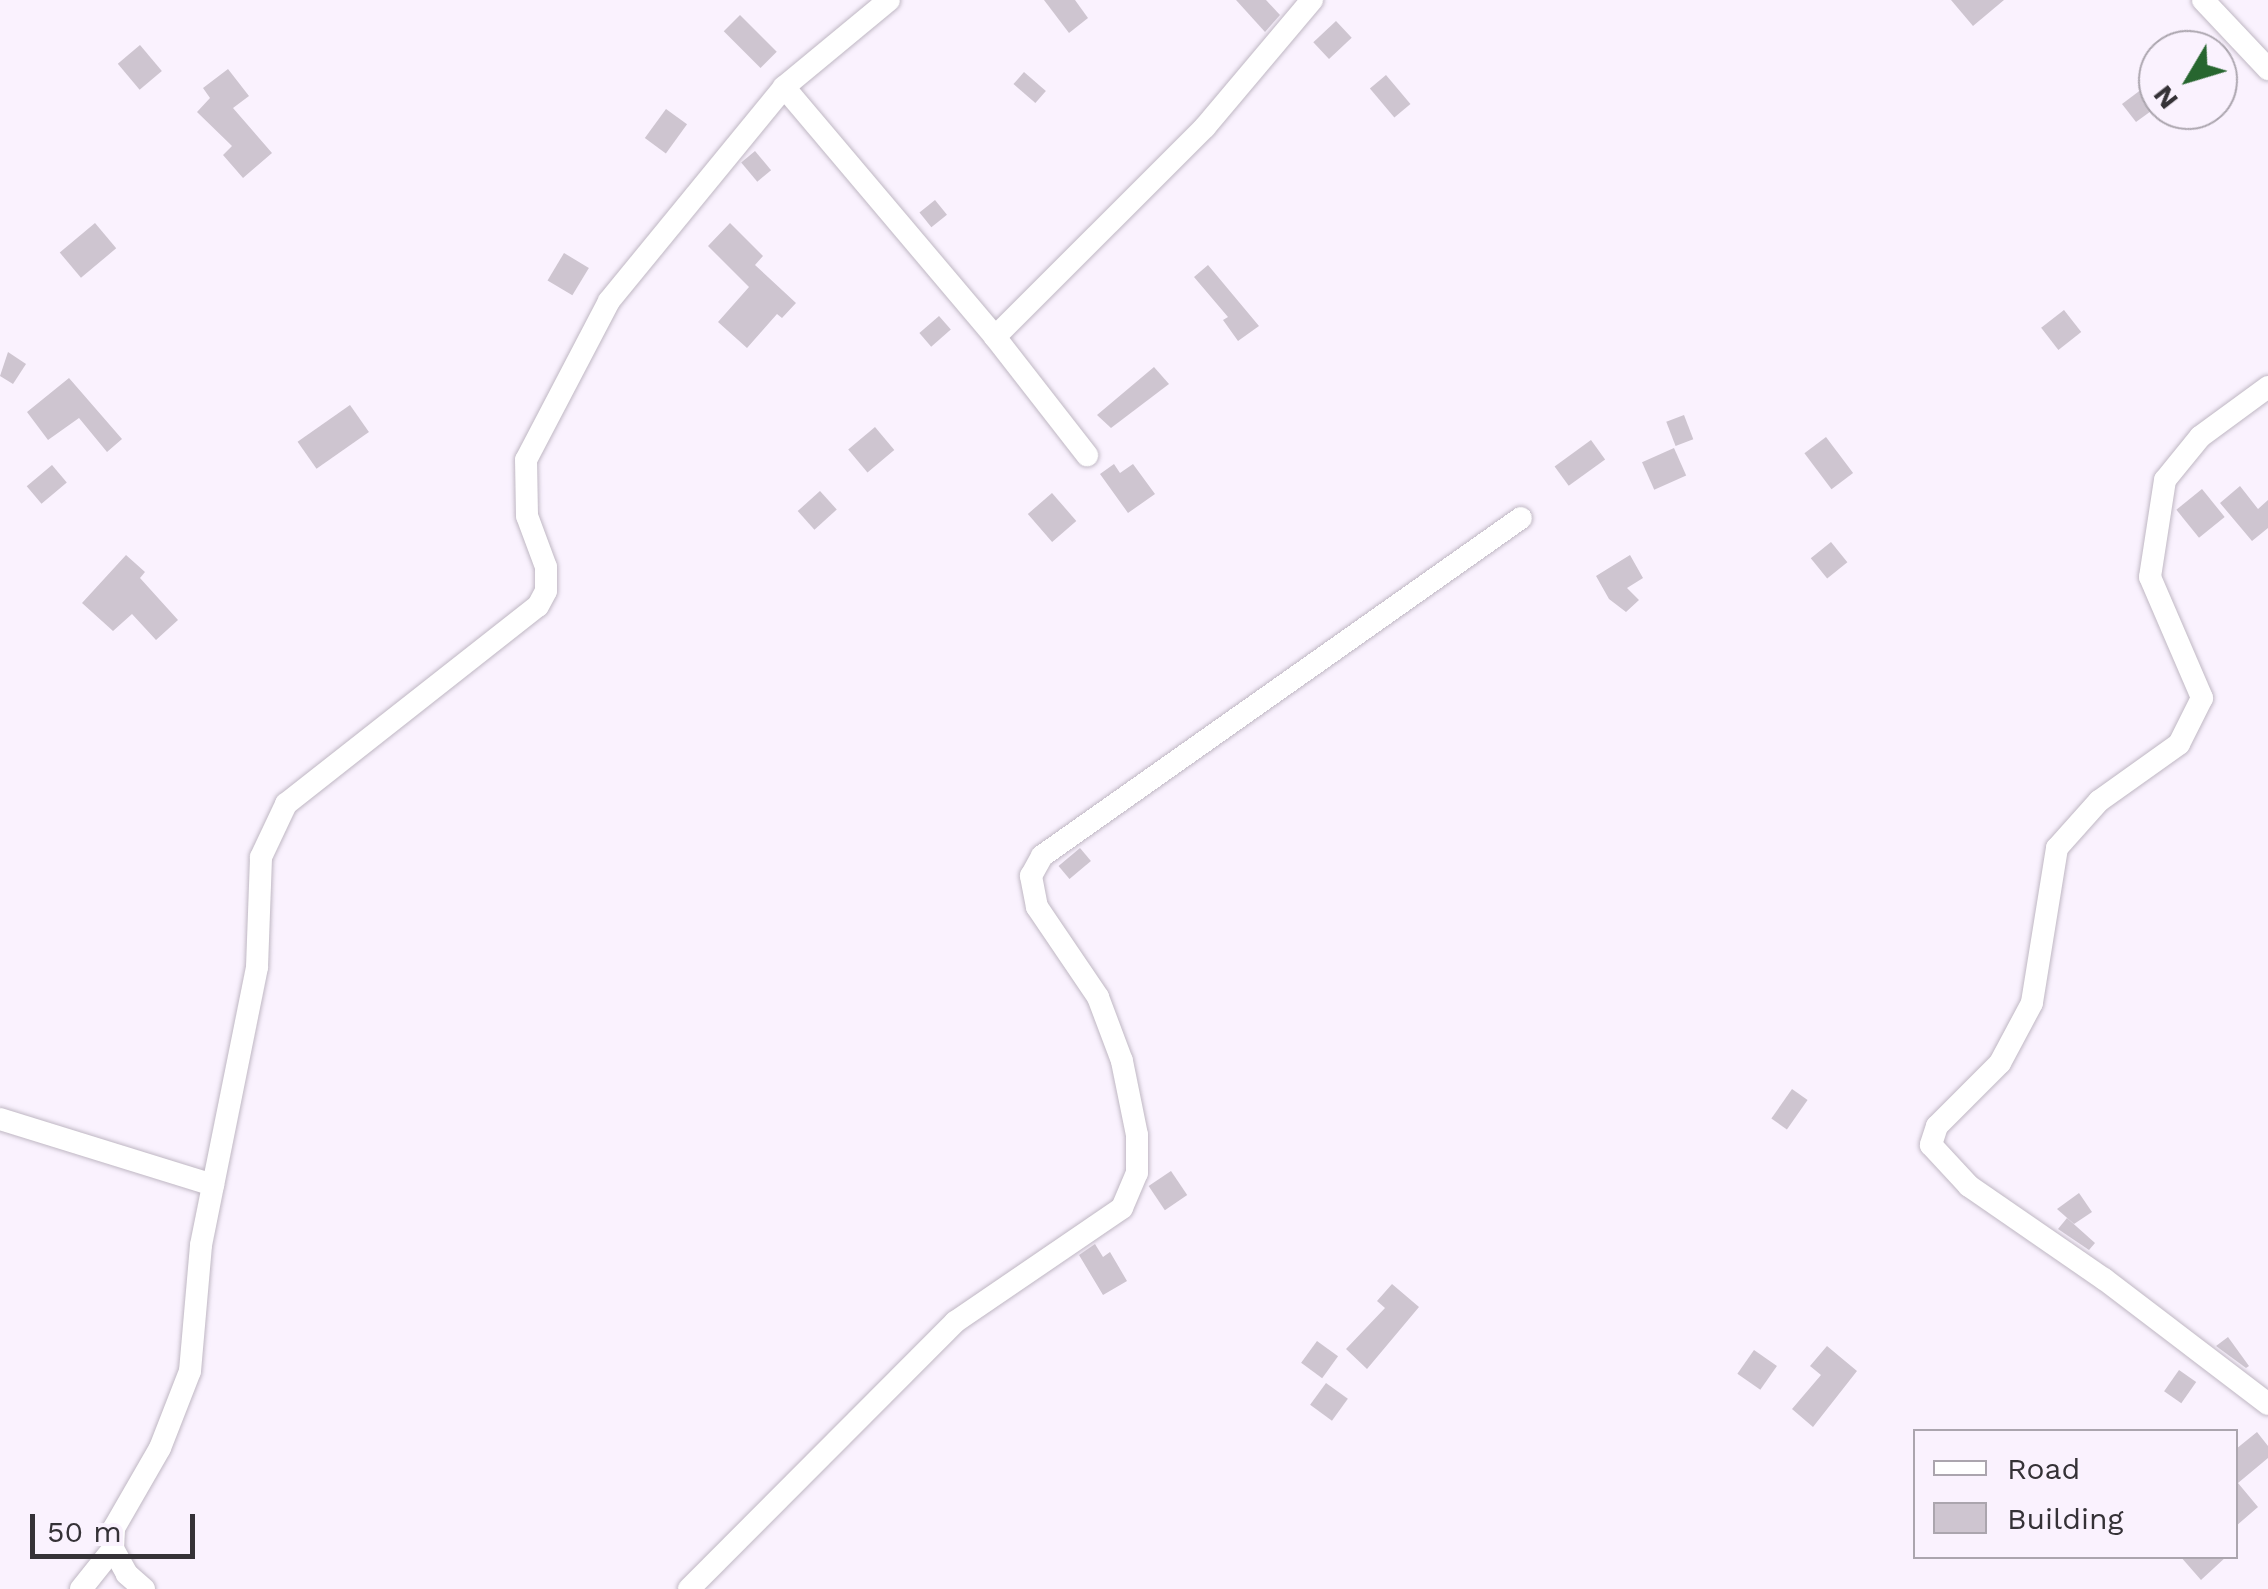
<!DOCTYPE html>
<html>
<head>
<meta charset="utf-8">
<style>
	body { margin:0 }
	#map { position:relative; width:2268px; height:1589px; overflow:hidden; background:#faf2fe; font-family:"Work Sans",sans-serif }
	div>[style] { position:absolute }
	[style*='--x'] { left:calc(var(--x)*1px); top:calc(var(--y)*1px); width:calc(var(--w)*1px); rotate:calc(var(--a)*1deg) }
	.building>* { inset:0; background:#cec5d0; transform-origin:0 0 }
	.roads { filter:drop-shadow(0 0 2px #bfb7c3) drop-shadow(0 0 2px #bfb7c3) }
	.minor>* { height:22px; margin:-11px; padding:0 11px; transform-origin:11px; border-radius:11px; background:#fff }
	span { translate:-50% -50%; white-space:nowrap; text-align:center; line-height:1.15; -webkit-text-stroke:8px #faf2fe; paint-order:stroke }
	.legend { position:absolute; left:1913px; top:1429px; width:325px; height:130px; box-sizing:border-box; background:#faf2fe; border:2px solid #aba5ae; margin:0; padding:12px 18px; list-style:none; font-size:30px; color:#353237 }
	.legend li { display:flex; align-items:center; gap:20px; height:50px }
	.legend b { width:50px; border:2px solid #aba5ae }
	.north { position:absolute; left:2138px; top:30px; width:100px; height:100px; box-sizing:border-box; background:#faf2fe; border:2px solid #aba5ae; border-radius:50%; rotate:232deg; font-size:28px; font-weight:700; line-height:40px; text-align:center; color:#353237 }
	.north::after { content:''; display:block; margin:auto; width:35px; height:45px; background:#27662f; clip-path:polygon(50% 0,100% 100%,50% 72%,0 100%) }
	.scale { position:absolute; left:30px; top:1514px; width:165px; height:45px; box-sizing:border-box; border:5px solid #353237; border-top:0; padding-left:12px; font-size:30px; line-height:35px; white-space:nowrap; color:#353237; -webkit-text-stroke:8px #faf2fe; paint-order:stroke }
</style>
</head>
<body>
<div id="map">
	<div class="building">
		<div style="clip-path:polygon(1044px 0,1075px 0,1088px 18px,1069px 33px)"></div>
		<div style="clip-path:polygon(1236px 0,1266px 0,1280px 15px,1265px 32px)"></div>
		<div style="clip-path:polygon(1951px 0,2004px 0,1973px 26px)"></div>
		<div style="left:740px;top:15px;width:52px;height:23px;rotate:45deg"></div>
		<div style="left:1336px;top:21px;width:23px;height:31px;rotate:47deg"></div>
		<div style="left:140px;top:45px;width:34px;height:29px;rotate:50deg"></div>
		<div style="clip-path:polygon(228px 69px,249px 96px,233px 108px,272px 153px,243px 178px,223px 155px,232px 146px,197px 112px,210px 98px,203px 88px)"></div>
		<div style="left:1024px;top:72px;width:29px;height:16px;rotate:41deg"></div>
		<div style="left:1386px;top:75px;width:38px;height:21px;rotate:50deg"></div>
		<div style="clip-path:polygon(2158px 77px,2158px 106px,2136px 122px,2122px 104px)"></div>
		<div style="left:666px;top:109px;width:26px;height:36px;rotate:36deg"></div>
		<div style="left:755px;top:151px;width:25px;height:18px;rotate:50deg"></div>
		<div style="left:935px;top:200px;width:19px;height:20px;rotate:51deg"></div>
		<div style="left:95px;top:223px;width:33px;height:46px;rotate:50deg"></div>
		<div style="clip-path:polygon(730px 223px,763px 256px,755px 265px,796px 303px,782px 318px,777px 314px,747px 348px,718px 322px,749px 287px,708px 246px)"></div>
		<div style="left:564px;top:253px;width:29px;height:32px;rotate:31deg"></div>
		<div style="clip-path:polygon(1208px 265px,1259px 326px,1238px 341px,1223px 320px,1228px 317px,1194px 277px)"></div>
		<div style="left:2064px;top:310px;width:28px;height:29px;rotate:52deg"></div>
		<div style="left:939px;top:316px;width:18px;height:26px;rotate:49deg"></div>
		<div style="clip-path:polygon(8px 352px,26px 364px,13px 384px,0 376px)"></div>
		<div style="clip-path:polygon(1154px 367px,1169px 384px,1111px 428px,1097px 415px)"></div>
		<div style="clip-path:polygon(69px 378px,122px 439px,107px 452px,79px 418px,48px 440px,27px 412px)"></div>
		<div style="left:350px;top:405px;width:33px;height:64px;rotate:55deg"></div>
		<div style="left:1684px;top:415px;width:26px;height:19px;rotate:69deg"></div>
		<div style="left:875px;top:427px;width:30px;height:35px;rotate:50deg"></div>
		<div style="left:1826px;top:437px;width:45px;height:27px;rotate:53deg"></div>
		<div style="left:1591px;top:440px;width:24px;height:45px;rotate:54deg"></div>
		<div style="left:1674px;top:448px;width:30px;height:35px;rotate:66deg"></div>
		<div style="clip-path:polygon(1114px 464px,1120px 473px,1133px 464px,1155px 494px,1128px 513px,1100px 474px)"></div>
		<div style="left:52px;top:465px;width:23px;height:33px;rotate:50deg"></div>
		<div style="clip-path:polygon(2240px 486px,2258px 509px,2268px 500px,2268px 528px,2252px 541px,2220px 503px)"></div>
		<div style="left:2202px;top:489px;width:36px;height:33px;rotate:51deg"></div>
		<div style="left:820px;top:491px;width:25px;height:30px;rotate:48deg"></div>
		<div style="left:1052px;top:493px;width:37px;height:32px;rotate:49deg"></div>
		<div style="left:1831px;top:542px;width:26px;height:26px;rotate:51deg"></div>
		<div style="clip-path:polygon(126px 555px,145px 572px,140px 578px,178px 620px,156px 640px,132px 614px,113px 631px,82px 603px)"></div>
		<div style="clip-path:polygon(1630px 555px,1643px 578px,1627px 588px,1639px 600px,1626px 612px,1609px 599px,1596px 576px)"></div>
		<div style="left:1080px;top:848px;width:17px;height:28px;rotate:50deg"></div>
		<div style="left:1792px;top:1089px;width:19px;height:36px;rotate:35deg"></div>
		<div style="left:1171px;top:1171px;width:29px;height:27px;rotate:56deg"></div>
		<div style="clip-path:polygon(2079px 1193px,2092px 1212px,2074px 1224px,2057px 1209px)"></div>
		<div style="clip-path:polygon(2067px 1218px,2095px 1243px,2089px 1250px,2058px 1229px)"></div>
		<div style="clip-path:polygon(1095px 1244px,1103px 1257px,1110px 1252px,1127px 1281px,1103px 1295px,1079px 1255px)"></div>
		<div style="clip-path:polygon(1392px 1284px,1419px 1307px,1367px 1369px,1346px 1349px,1385px 1308px,1377px 1301px)"></div>
		<div style="clip-path:polygon(2228px 1337px,2249px 1366px,2246px 1368px,2216px 1346px)"></div>
		<div style="left:1317px;top:1341px;width:26px;height:27px;rotate:36deg"></div>
		<div style="clip-path:polygon(1827px 1346px,1857px 1371px,1813px 1427px,1792px 1409px,1821px 1375px,1810px 1366px)"></div>
		<div style="left:1754px;top:1350px;width:28px;height:29px;rotate:35deg"></div>
		<div style="left:2179px;top:1370px;width:21px;height:26px;rotate:35deg"></div>
		<div style="left:1326px;top:1383px;width:27px;height:27px;rotate:36deg"></div>
		<div style="clip-path:polygon(2257px 1432px,2268px 1446px,2268px 1458px,2238px 1483px,2258px 1507px,2236px 1526px,2236px 1449px)"></div>
		<div style="clip-path:polygon(2180px 1556px,2227px 1556px,2201px 1580px)"></div>
	</div>
	<div class="roads">
		<div class="minor">
			<div style="--x:2203;--y:0;--w:95;--a:46.7"></div>
			<div style="--x:784;--y:87;--w:327;--a:49.8"></div>
			<div style="--x:995;--y:337;--w:150;--a:52.1"></div>
			<div style="--x:995;--y:337;--w:297;--a:-45"></div>
			<div style="--x:1205;--y:127;--w:166;--a:-49.9"></div>
			<div style="--x:2268;--y:387;--w:84;--a:143.7"></div>
			<div style="--x:2200;--y:437;--w:55;--a:129.1"></div>
			<div style="--x:2165;--y:480;--w:98;--a:98.8"></div>
			<div style="--x:2150;--y:577;--w:132;--a:66.7"></div>
			<div style="--x:2202;--y:698;--w:51;--a:116.6"></div>
			<div style="--x:2179;--y:744;--w:98;--a:144.5"></div>
			<div style="--x:2099;--y:801;--w:63;--a:131.8"></div>
			<div style="--x:2057;--y:848;--w:157;--a:99.2"></div>
			<div style="--x:2032;--y:1003;--w:68;--a:118.1"></div>
			<div style="--x:2000;--y:1063;--w:89;--a:135"></div>
			<div style="--x:1937;--y:1126;--w:20;--a:108"></div>
			<div style="--x:1931;--y:1145;--w:56;--a:47.2"></div>
			<div style="--x:1969;--y:1186;--w:164;--a:34.6"></div>
			<div style="--x:2104;--y:1279;--w:206;--a:37.3"></div>
			<div style="--x:0;--y:1119;--w:223;--a:17.2"></div>
			<div style="--x:81;--y:1589;--w:51;--a:-51.3"></div>
			<div style="--x:144;--y:1589;--w:23;--a:-139"></div>
			<div style="--x:127;--y:1574;--w:29;--a:-119"></div>
			<div style="--x:113;--y:1549;--w:21;--a:-87"></div>
			<div style="--x:114;--y:1528;--w:92;--a:-60.1"></div>
			<div style="--x:160;--y:1448;--w:83;--a:-68.7"></div>
			<div style="--x:190;--y:1371;--w:126;--a:-85"></div>
			<div style="--x:201;--y:1245;--w:284;--a:-78.6"></div>
			<div style="--x:257;--y:967;--w:110;--a:-87.9"></div>
			<div style="--x:261;--y:857;--w:59;--a:-64.7"></div>
			<div style="--x:286;--y:804;--w:320;--a:-38.2"></div>
			<div style="--x:538;--y:606;--w:17;--a:-62"></div>
			<div style="--x:546;--y:591;--w:24;--a:-90"></div>
			<div style="--x:546;--y:567;--w:54;--a:-110.4"></div>
			<div style="--x:527;--y:516;--w:56;--a:-91"></div>
			<div style="--x:526;--y:460;--w:179;--a:-62.4"></div>
			<div style="--x:609;--y:301;--w:276;--a:-50.7"></div>
			<div style="--x:784;--y:87;--w:136;--a:-39.6"></div>
			<div style="--x:689;--y:1589;--w:377;--a:-45.1"></div>
			<div style="--x:955;--y:1322;--w:202;--a:-34.3"></div>
			<div style="--x:1122;--y:1208;--w:38;--a:-67"></div>
			<div style="--x:1137;--y:1173;--w:38;--a:-90"></div>
			<div style="--x:1137;--y:1135;--w:76;--a:-101.5"></div>
			<div style="--x:1122;--y:1061;--w:68;--a:-110.6"></div>
			<div style="--x:1098;--y:997;--w:109;--a:-124.1"></div>
			<div style="--x:1037;--y:907;--w:32;--a:-101"></div>
			<div style="--x:1031;--y:876;--w:23;--a:-61"></div>
			<div style="--x:1042;--y:856;--w:586;--a:-35.21"></div>
		</div>
	</div>
	<ul class="legend">
	<li><b style="height:12px;background:#fff"></b>Road</li>
	<li><b style="height:28px;background:#cec5d0"></b>Building</li>
	</ul>
	<div class="north">N</div>
	<div class="scale">50 m</div>
</div>
</body>
</html>
